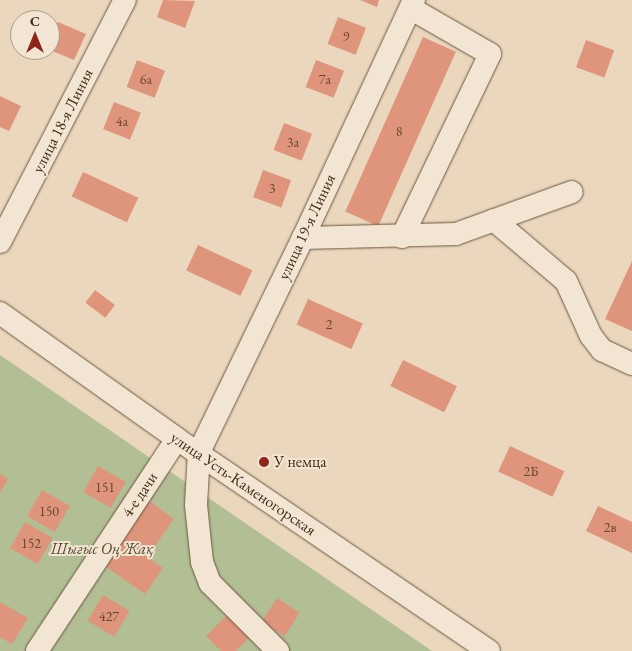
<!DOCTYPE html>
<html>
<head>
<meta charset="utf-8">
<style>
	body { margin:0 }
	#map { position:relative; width:632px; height:651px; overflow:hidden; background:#ebd7bd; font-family:"EB Garamond",serif }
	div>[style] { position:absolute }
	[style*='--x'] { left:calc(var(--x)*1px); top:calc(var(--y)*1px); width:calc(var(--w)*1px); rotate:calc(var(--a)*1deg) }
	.green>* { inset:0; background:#b2bf95 }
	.building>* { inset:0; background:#de957c; transform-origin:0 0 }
	.roads { filter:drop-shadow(0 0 1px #6c583e) drop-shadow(0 0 1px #6c583e) }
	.minor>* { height:22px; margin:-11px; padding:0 11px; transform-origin:11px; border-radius:11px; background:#f2e5d4 }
	.dots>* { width:14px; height:14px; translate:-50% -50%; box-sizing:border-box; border:2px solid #f2e5d4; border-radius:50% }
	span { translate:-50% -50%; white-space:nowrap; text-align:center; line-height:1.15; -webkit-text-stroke:4px #f2e5d4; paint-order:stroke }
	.number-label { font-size:14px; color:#69472e }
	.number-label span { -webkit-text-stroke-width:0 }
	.street-label { font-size:16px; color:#422d14 }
	.poi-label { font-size:16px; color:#422d14 }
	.left { translate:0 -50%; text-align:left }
	.park-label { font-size:16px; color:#584a2e; font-style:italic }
	.north { position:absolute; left:10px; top:10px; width:50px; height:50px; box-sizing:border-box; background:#f2e5d4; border:1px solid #ac9b87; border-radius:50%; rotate:0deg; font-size:14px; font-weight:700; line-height:20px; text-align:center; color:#422d14 }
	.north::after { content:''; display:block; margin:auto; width:18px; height:22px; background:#8f2418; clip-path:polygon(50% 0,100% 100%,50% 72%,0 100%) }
</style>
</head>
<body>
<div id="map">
	<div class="green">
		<div style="clip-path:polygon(0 355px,432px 651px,0 651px)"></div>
	</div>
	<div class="building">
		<div style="clip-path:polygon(163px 0,195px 1px,185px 28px,157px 17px)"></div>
		<div style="clip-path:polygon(360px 0,379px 0,377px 7px)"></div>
		<div style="left:338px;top:17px;width:30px;height:29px;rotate:21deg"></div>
		<div style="clip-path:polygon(58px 22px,86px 34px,74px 60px,50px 50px,50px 42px)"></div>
		<div style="left:423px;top:37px;width:36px;height:191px;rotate:24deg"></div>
		<div style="left:586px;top:40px;width:30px;height:29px;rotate:20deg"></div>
		<div style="left:137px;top:60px;width:30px;height:29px;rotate:21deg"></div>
		<div style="left:316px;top:60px;width:30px;height:29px;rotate:21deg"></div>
		<div style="clip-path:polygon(0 96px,21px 106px,9px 131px,0 127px)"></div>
		<div style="left:114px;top:102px;width:29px;height:29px;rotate:22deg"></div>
		<div style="left:284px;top:123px;width:30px;height:29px;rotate:21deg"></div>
		<div style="left:263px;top:170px;width:30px;height:29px;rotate:20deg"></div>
		<div style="left:83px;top:172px;width:61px;height:27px;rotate:25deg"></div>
		<div style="left:198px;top:245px;width:60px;height:28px;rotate:25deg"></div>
		<div style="clip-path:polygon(632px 261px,632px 331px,605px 319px)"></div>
		<div style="left:95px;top:290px;width:25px;height:16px;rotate:37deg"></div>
		<div style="left:308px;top:299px;width:60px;height:28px;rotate:24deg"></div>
		<div style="left:403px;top:360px;width:60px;height:29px;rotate:26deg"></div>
		<div style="left:510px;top:446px;width:60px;height:28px;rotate:25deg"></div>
		<div style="left:98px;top:466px;width:32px;height:30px;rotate:30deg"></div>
		<div style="clip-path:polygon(0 474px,8px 479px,0 493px)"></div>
		<div style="left:42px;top:490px;width:32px;height:30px;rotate:30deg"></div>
		<div style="clip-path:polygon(148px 500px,174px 519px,147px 557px,163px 568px,145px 594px,102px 564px)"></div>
		<div style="clip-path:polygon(598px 506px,632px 522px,632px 553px,586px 531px)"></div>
		<div style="left:25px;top:522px;width:32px;height:30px;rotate:30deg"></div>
		<div style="left:103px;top:595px;width:31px;height:30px;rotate:31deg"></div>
		<div style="left:277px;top:598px;width:27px;height:28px;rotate:33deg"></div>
		<div style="clip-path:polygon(0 602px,28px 618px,12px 644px,0 637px)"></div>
		<div style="clip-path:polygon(227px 615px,250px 637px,236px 651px,221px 651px,206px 636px)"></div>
	</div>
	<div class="roads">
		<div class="minor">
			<div style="--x:494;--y:220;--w:94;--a:40.3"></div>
			<div style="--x:566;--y:281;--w:60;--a:65.6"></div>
			<div style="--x:591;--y:336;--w:18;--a:52"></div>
			<div style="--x:602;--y:350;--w:33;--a:25"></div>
			<div style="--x:402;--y:237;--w:203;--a:-64.3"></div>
			<div style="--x:490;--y:54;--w:92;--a:-150.1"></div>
			<div style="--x:303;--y:238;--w:153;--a:-1.5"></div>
			<div style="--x:456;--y:234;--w:123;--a:-19.9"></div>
			<div style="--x:0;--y:242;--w:272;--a:-62.7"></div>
			<div style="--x:0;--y:313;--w:217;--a:35.4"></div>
			<div style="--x:177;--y:439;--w:377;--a:34.2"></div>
			<div style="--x:37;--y:651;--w:254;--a:-56.6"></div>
			<div style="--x:278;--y:651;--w:96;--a:-135"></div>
			<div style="--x:210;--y:583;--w:22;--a:-111"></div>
			<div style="--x:202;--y:562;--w:57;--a:-96"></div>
			<div style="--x:196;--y:505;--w:53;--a:-86.8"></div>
			<div style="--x:199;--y:452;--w:238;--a:-64.1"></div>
			<div style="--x:303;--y:238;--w:263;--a:-65"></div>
		</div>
	</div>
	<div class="dots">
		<div style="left:264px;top:462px;background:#8f2418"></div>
	</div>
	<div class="number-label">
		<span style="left:346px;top:36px">9</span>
		<span style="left:146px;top:79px">6а</span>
		<span style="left:325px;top:79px">7а</span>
		<span style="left:122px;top:121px">4а</span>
		<span style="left:399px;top:131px">8</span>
		<span style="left:293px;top:142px">3а</span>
		<span style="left:272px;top:188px">3</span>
		<span style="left:329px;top:324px">2</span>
		<span style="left:531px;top:471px">2Б</span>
		<span style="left:105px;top:487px">151</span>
		<span style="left:49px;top:511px">150</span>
		<span style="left:610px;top:527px">2в</span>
		<span style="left:31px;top:543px">152</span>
		<span style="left:109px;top:616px">427</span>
	</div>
	<div class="street-label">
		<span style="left:63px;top:121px;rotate:-63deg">улица 18-я Линия</span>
		<span style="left:307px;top:227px;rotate:-65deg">улица 19-я Линия</span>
		<span style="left:243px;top:484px;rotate:34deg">улица Усть-Каменогорская</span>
		<span style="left:140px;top:495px;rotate:-56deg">4-е дачи</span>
	</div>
	<div class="poi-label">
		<span class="left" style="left:274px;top:462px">У немца</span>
	</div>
	<div class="park-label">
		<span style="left:102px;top:549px">Шығыс Оң Жақ</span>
	</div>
	<div class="north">С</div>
</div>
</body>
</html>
